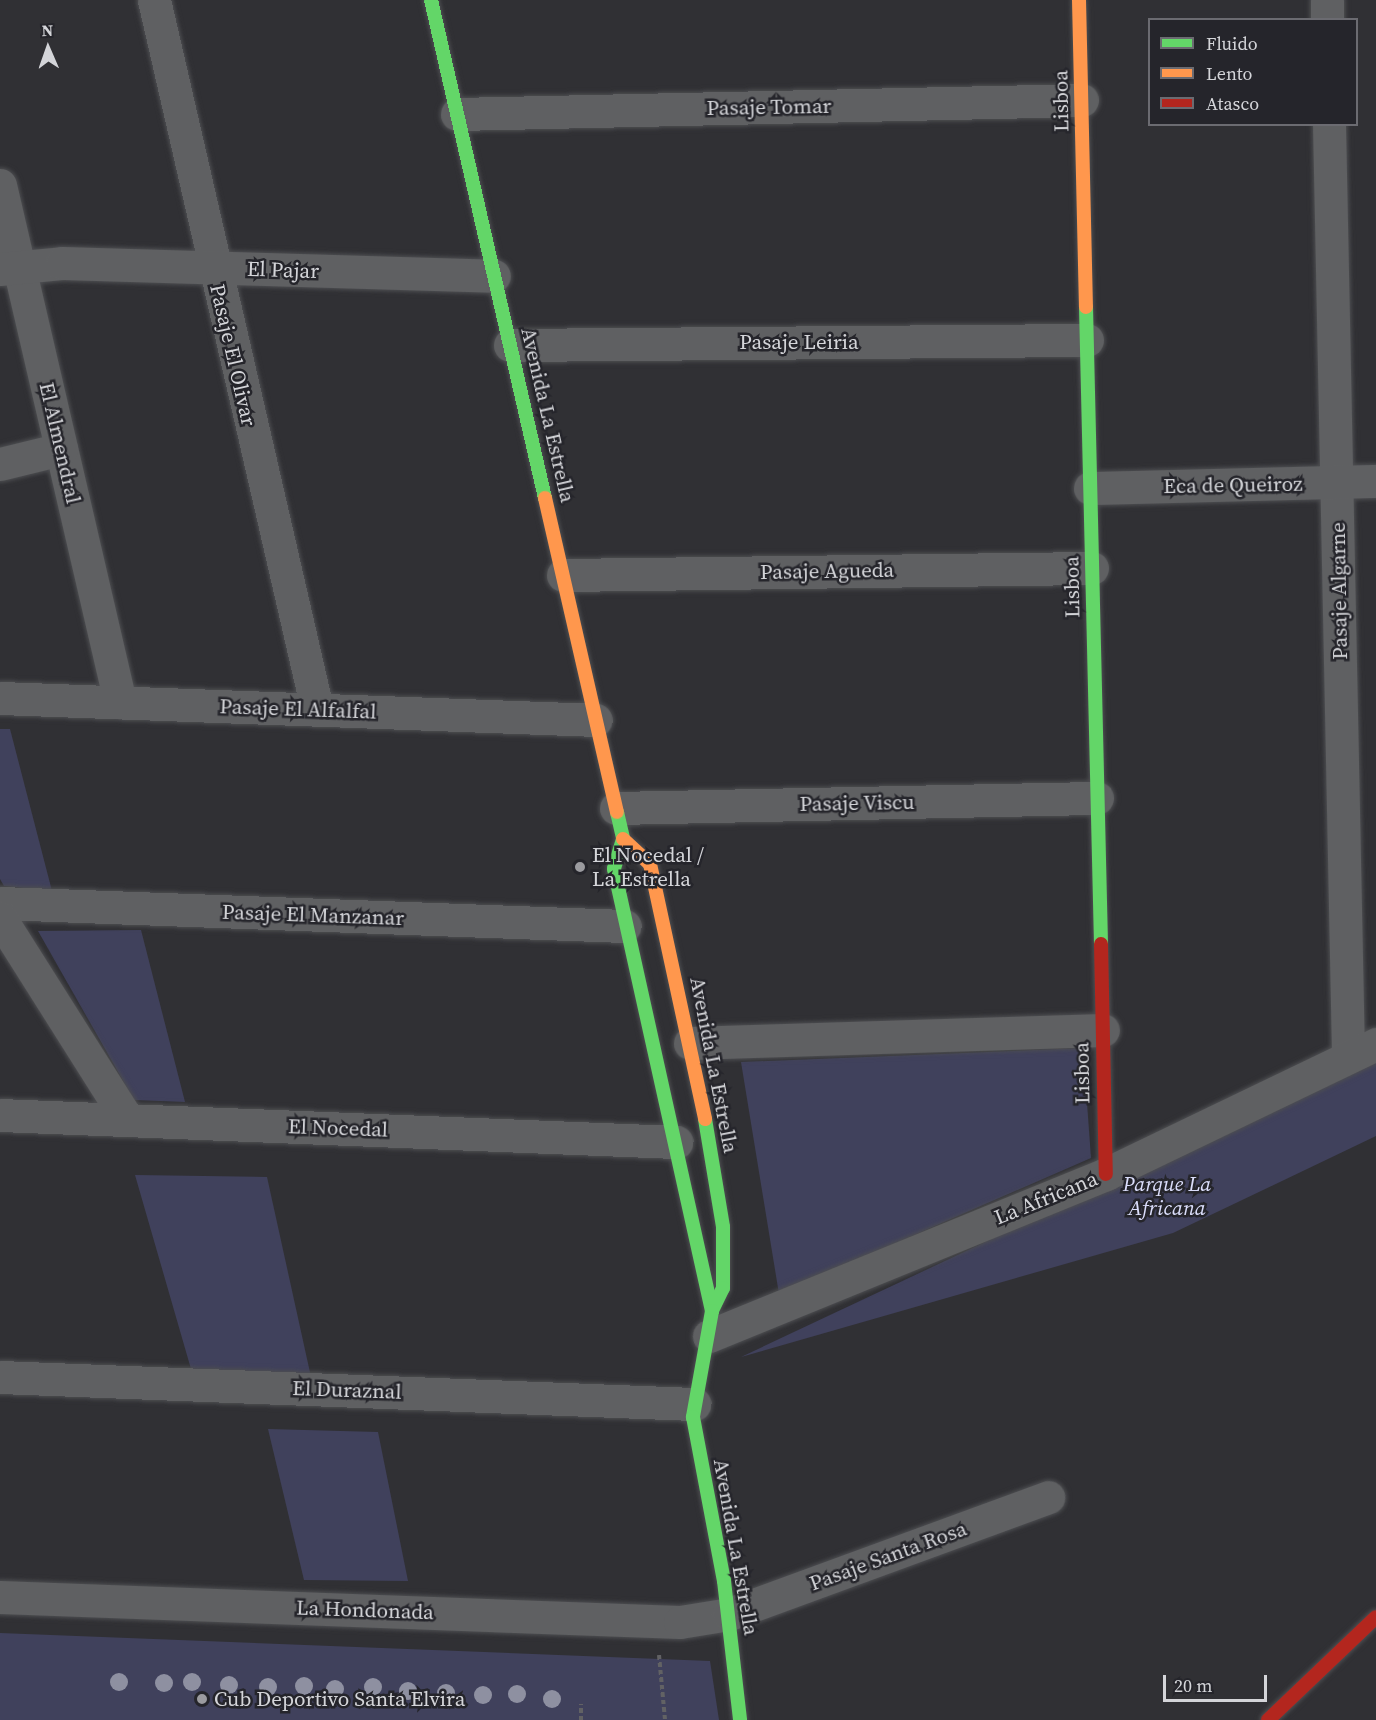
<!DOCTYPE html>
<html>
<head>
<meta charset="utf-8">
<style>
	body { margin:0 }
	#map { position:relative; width:1376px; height:1720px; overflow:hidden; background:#303034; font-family:"Source Serif 4",serif }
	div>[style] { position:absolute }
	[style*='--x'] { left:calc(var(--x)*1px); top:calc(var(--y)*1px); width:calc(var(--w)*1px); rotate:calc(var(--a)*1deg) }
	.green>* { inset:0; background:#40415c }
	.path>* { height:4px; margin-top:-2px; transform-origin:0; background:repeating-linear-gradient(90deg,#626264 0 4.5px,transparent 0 7.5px) }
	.roads { filter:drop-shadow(0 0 2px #4d4e51) drop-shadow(0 0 2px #4d4e51) }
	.street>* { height:33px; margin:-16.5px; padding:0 16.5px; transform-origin:16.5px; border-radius:16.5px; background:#5f6062 }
	.fast>* { height:14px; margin:-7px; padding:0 7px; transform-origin:7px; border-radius:7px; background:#63d668 }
	.slow>* { height:14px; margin:-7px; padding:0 7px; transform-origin:7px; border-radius:7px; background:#ff974d }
	.jam>* { height:14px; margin:-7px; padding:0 7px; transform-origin:7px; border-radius:7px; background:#b3261e }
	.trees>* { width:18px; height:18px; margin:-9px; border-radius:50%; background:#8e90a1 }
	.dots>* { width:16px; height:16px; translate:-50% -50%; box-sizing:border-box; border:3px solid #25252b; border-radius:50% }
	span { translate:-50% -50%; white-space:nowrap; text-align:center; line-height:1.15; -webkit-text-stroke:5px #25252b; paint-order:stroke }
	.street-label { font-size:21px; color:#d4d5d9 }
	.poi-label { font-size:21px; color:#d4d5d9 }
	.left { translate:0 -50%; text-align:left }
	.park-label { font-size:21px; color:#dbdefb; font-style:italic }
	.legend { position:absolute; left:1148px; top:18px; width:210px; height:108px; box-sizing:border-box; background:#25252b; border:2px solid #6b6b71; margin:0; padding:8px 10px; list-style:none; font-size:18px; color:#d4d5d9 }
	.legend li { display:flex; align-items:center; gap:12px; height:30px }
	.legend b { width:30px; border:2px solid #6b6b71 }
	.north { position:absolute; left:18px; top:18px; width:60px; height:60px; -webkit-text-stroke:4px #25252b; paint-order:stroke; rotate:358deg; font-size:16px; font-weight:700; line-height:24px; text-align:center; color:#d4d5d9 }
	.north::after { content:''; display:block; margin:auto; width:21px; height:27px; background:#d4d5d9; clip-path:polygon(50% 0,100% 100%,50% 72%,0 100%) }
	.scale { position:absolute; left:1163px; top:1675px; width:104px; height:27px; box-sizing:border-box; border:3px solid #d4d5d9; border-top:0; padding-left:8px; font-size:18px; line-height:21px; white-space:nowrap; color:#d4d5d9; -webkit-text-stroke:4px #25252b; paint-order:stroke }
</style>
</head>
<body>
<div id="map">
	<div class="green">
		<div style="clip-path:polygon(0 729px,10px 729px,52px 891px,4px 886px,0 879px)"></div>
		<div style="clip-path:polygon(141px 930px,185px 1102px,134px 1100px,38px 931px)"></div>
		<div style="clip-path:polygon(1083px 1048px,1091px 1158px,779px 1294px,741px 1062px)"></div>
		<div style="clip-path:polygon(1376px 1058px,1376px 1136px,1173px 1233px,741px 1357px)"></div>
		<div style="clip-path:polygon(135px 1175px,267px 1177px,311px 1377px,191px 1369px)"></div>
		<div style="clip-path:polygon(268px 1429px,378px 1432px,408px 1581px,304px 1580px)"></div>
		<div style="clip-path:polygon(0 1633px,710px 1661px,719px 1720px,0 1720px)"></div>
	</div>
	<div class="path">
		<div style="--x:659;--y:1655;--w:65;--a:84.7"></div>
		<div style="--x:581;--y:1720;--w:16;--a:-90"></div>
	</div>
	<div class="roads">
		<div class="street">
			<div style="--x:154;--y:0;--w:727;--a:77.05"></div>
			<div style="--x:1327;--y:0;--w:20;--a:90"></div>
			<div style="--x:457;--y:114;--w:625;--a:-1.28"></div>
			<div style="--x:1329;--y:124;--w:933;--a:88.83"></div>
			<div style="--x:0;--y:185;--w:531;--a:76.93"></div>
			<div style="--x:0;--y:269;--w:62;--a:-5.5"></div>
			<div style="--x:62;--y:263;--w:432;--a:1.7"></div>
			<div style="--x:510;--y:345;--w:577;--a:-0.5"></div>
			<div style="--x:0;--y:464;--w:63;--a:-13.8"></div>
			<div style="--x:1090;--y:488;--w:286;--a:-1.4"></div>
			<div style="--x:563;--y:575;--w:529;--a:-0.76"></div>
			<div style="--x:0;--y:698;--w:596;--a:2.11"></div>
			<div style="--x:616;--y:808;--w:481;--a:-1.2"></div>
			<div style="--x:0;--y:903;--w:625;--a:2.11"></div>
			<div style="--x:0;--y:918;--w:238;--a:57.7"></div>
			<div style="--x:690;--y:1043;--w:413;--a:-1.8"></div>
			<div style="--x:0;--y:1115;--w:677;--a:2.29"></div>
			<div style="--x:709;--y:1336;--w:429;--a:-22.2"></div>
			<div style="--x:1106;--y:1174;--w:300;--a:-25.7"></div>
			<div style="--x:0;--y:1377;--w:695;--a:2.23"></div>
			<div style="--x:0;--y:1597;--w:680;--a:2.11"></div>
			<div style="--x:680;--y:1622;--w:50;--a:-9.3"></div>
			<div style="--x:729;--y:1614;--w:340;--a:-20.1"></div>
		</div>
		<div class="fast">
			<div style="--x:431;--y:0;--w:511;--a:77.11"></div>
			<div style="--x:1086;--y:307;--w:637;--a:88.65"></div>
			<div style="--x:617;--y:812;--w:28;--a:77"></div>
			<div style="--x:623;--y:839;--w:31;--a:107"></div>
			<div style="--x:614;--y:869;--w:453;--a:77.5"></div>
			<div style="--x:705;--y:1119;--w:109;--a:80.5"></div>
			<div style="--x:723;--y:1227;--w:61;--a:90"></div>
			<div style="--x:723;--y:1288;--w:25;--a:116"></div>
			<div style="--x:712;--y:1311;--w:108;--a:100.2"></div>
			<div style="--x:693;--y:1417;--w:167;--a:79.3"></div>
			<div style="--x:724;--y:1581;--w:140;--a:83.4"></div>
		</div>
		<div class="slow">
			<div style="--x:1079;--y:0;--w:307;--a:88.7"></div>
			<div style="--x:545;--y:498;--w:322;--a:77.1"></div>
			<div style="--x:623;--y:839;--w:37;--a:43"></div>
			<div style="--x:650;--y:864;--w:261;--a:77.8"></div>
		</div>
		<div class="jam">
			<div style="--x:1101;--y:944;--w:230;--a:88.8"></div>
			<div style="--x:1268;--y:1720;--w:149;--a:-43.6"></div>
		</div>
	</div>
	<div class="trees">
		<div style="left:119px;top:1682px"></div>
		<div style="left:192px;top:1682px"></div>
		<div style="left:164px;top:1683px"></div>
		<div style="left:229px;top:1685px"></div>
		<div style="left:304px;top:1686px"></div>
		<div style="left:268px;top:1687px"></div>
		<div style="left:373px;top:1687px"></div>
		<div style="left:335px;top:1689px"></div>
		<div style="left:408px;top:1691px"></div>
		<div style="left:446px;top:1693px"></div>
		<div style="left:517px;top:1694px"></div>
		<div style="left:483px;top:1695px"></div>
		<div style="left:552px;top:1699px"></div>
	</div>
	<div class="dots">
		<div style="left:580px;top:867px;background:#9b9b9f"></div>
		<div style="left:202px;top:1699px;background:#9b9b9f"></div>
	</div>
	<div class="street-label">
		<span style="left:1061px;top:101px;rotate:-91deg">Lisboa</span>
		<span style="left:769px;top:107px;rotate:-1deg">Pasaje Tomar</span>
		<span style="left:283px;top:270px;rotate:2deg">El Pajar</span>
		<span style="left:799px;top:342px">Pasaje Leiria</span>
		<span style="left:233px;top:355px;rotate:77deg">Pasaje El Olivar</span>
		<span style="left:548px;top:415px;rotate:77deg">Avenida La Estrella</span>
		<span style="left:60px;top:443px;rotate:77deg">El Almendral</span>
		<span style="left:1233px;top:485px;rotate:-1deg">Eca de Queiroz</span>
		<span style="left:827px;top:571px;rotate:-1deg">Pasaje Agueda</span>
		<span style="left:1072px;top:587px;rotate:-91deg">Lisboa</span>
		<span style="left:1339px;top:591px;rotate:-91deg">Pasaje Algarne</span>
		<span style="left:298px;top:709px;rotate:2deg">Pasaje El Alfalfal</span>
		<span style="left:857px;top:803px;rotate:-1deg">Pasaje Viscu</span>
		<span style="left:313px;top:915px;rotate:2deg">Pasaje El Manzanar</span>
		<span style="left:714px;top:1065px;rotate:79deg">Avenida La Estrella</span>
		<span style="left:1082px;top:1073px;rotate:-91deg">Lisboa</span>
		<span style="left:338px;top:1128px;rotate:2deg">El Nocedal</span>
		<span style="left:1046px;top:1198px;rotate:-22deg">La Africana</span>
		<span style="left:347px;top:1390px;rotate:2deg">El Duraznal</span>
		<span style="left:736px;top:1547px;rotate:80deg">Avenida La Estrella</span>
		<span style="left:888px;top:1556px;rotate:-20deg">Pasaje Santa Rosa</span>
		<span style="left:365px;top:1610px;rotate:2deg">La Hondonada</span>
	</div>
	<div class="poi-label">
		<span class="left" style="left:592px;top:867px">El Nocedal /<br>La Estrella</span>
		<span class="left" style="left:214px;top:1699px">Cub Deportivo Santa Elvira</span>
	</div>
	<div class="park-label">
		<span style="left:1167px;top:1196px">Parque La<br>Africana</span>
	</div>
	<ul class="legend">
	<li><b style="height:8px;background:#63d668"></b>Fluido</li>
	<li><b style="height:8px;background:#ff974d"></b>Lento</li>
	<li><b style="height:8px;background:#b3261e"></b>Atasco</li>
	</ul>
	<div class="north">N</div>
	<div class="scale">20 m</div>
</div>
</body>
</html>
